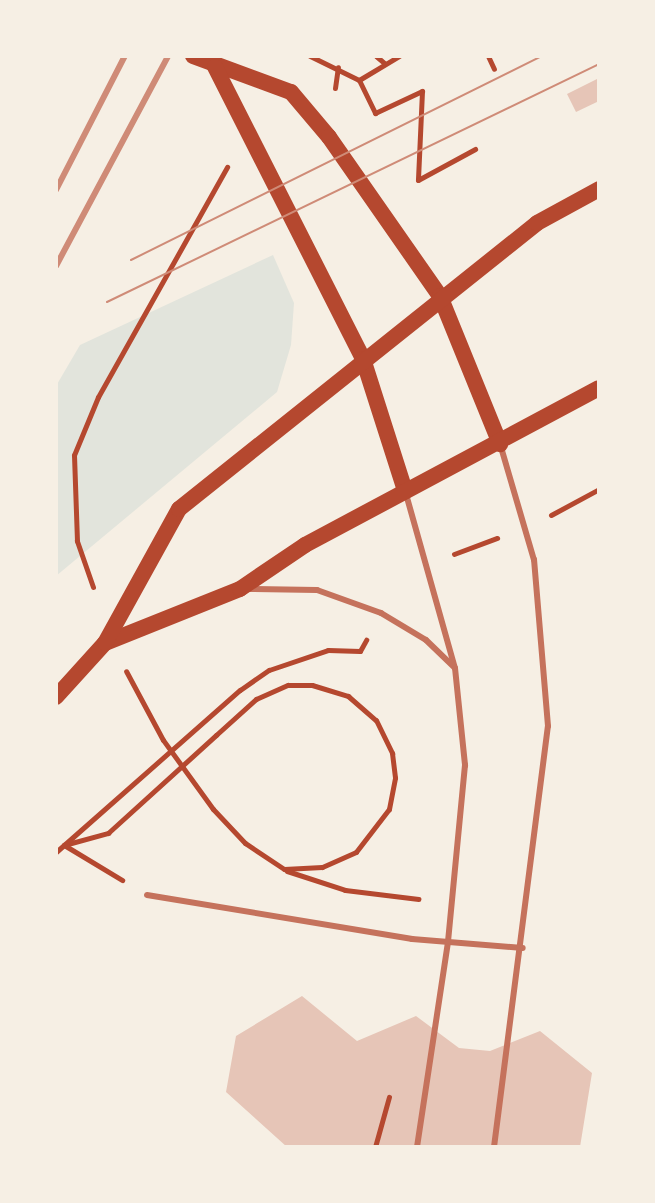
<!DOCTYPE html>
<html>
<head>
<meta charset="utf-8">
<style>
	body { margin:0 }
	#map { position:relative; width:655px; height:1203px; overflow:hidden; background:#f6efe4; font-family:"DejaVu Sans",sans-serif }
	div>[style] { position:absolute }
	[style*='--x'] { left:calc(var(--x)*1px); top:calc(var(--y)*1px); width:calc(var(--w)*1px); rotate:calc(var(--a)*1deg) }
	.green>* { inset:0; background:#e2e4dc }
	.building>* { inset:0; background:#e6c5b7 }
	.path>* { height:5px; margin:-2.5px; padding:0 2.5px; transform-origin:2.5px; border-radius:2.5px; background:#b5482f }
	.service>* { height:6px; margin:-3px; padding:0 3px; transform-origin:3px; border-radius:3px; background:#c5725c }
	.secondary>* { height:16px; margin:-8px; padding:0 8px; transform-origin:8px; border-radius:8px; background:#b5482f }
	.tram>* { height:2px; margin:-1px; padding:0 1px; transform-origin:1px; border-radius:1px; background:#cf8b77 }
	.rail>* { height:6px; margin:-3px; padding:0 3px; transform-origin:3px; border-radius:3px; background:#cf8b77 }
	span { translate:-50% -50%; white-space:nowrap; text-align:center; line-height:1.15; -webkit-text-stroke:7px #f6efe4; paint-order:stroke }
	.frame { position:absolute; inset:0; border:58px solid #f6efe4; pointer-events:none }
</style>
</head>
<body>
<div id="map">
	<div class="green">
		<div style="clip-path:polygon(273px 255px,294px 303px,291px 345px,277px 392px,56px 576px,56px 386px,80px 345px)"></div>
	</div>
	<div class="building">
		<div style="clip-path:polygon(599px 78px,599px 101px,576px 112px,567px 94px)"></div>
		<div style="clip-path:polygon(302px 996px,357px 1041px,416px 1016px,459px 1048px,490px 1051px,540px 1031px,592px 1073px,580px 1147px,287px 1147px,226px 1092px,236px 1036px)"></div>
	</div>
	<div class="path">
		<div style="--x:310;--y:56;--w:55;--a:26.1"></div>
		<div style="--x:359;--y:80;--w:37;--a:64"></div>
		<div style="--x:375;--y:113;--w:52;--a:-25.1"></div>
		<div style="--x:422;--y:91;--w:89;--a:92.6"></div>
		<div style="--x:418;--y:180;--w:65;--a:-28.5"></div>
		<div style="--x:376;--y:56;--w:11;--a:41"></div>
		<div style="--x:488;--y:56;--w:14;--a:65"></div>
		<div style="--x:359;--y:80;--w:47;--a:-31"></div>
		<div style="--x:335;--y:88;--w:21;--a:-82"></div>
		<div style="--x:551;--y:515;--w:55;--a:-28.4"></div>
		<div style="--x:454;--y:554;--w:46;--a:-20.4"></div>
		<div style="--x:93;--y:587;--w:49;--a:-109.2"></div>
		<div style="--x:77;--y:541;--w:86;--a:-92"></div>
		<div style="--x:74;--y:455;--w:63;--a:-67.5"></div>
		<div style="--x:98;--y:397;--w:264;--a:-60.7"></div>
		<div style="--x:64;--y:845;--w:46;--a:-15.3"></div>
		<div style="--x:108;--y:833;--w:146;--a:-42.2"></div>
		<div style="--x:216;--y:735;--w:54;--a:-42"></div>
		<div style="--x:256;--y:699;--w:35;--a:-24"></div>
		<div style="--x:288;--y:685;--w:24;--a:0"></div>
		<div style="--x:312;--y:685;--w:38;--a:17"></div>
		<div style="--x:348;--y:696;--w:37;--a:41"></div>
		<div style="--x:376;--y:720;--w:37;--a:64"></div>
		<div style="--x:392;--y:753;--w:25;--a:83"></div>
		<div style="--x:395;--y:778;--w:32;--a:101"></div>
		<div style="--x:389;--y:809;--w:54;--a:127.5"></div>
		<div style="--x:356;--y:852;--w:37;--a:156"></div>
		<div style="--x:322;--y:867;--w:38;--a:177"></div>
		<div style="--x:284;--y:869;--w:47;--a:-146.3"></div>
		<div style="--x:245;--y:843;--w:47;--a:-133.3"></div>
		<div style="--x:213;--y:809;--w:85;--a:-125.9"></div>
		<div style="--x:163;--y:740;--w:78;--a:-118.2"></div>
		<div style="--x:64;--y:845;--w:68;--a:31.1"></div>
		<div style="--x:56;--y:852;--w:245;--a:-41.4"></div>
		<div style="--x:240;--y:690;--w:35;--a:-35"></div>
		<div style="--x:269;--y:670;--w:62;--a:-18.7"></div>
		<div style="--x:328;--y:650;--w:32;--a:2"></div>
		<div style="--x:360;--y:651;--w:13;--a:-61"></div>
		<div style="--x:287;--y:871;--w:61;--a:18.1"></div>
		<div style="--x:345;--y:890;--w:74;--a:7"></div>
		<div style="--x:375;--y:1147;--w:52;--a:-74.4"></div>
	</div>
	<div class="service">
		<div style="--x:406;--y:494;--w:181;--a:74.3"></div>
		<div style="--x:455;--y:668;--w:98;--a:84.1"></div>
		<div style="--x:465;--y:765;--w:178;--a:95.5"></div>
		<div style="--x:448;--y:942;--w:207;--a:98.6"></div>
		<div style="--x:248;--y:589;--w:69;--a:0.8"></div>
		<div style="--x:317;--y:590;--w:68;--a:19.8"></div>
		<div style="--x:381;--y:613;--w:52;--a:31"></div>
		<div style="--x:426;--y:640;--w:39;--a:44"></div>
		<div style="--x:147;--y:895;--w:269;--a:9.4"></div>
		<div style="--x:412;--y:939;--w:111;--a:4.6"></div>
		<div style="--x:494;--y:1147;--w:424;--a:-82.7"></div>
		<div style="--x:548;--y:726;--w:167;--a:-94.8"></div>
		<div style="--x:534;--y:560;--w:121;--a:-106.3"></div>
	</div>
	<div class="secondary">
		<div style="--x:193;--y:56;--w:104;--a:20.2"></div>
		<div style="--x:291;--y:92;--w:59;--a:49.8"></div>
		<div style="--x:329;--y:137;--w:194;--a:55.1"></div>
		<div style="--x:440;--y:296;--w:160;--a:67.9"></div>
		<div style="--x:215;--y:67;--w:327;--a:63.1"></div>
		<div style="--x:363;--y:359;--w:139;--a:72.3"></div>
		<div style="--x:105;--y:643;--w:145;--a:-21.8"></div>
		<div style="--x:240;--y:589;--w:78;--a:-34.1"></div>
		<div style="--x:305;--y:545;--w:333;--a:-28.1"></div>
		<div style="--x:56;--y:697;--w:73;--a:-47.8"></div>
		<div style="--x:105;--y:643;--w:153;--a:-61.1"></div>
		<div style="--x:179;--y:509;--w:458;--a:-38.6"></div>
		<div style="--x:537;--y:223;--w:71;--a:-28.7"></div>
	</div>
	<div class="tram">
		<div style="--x:131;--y:260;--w:459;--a:-26.4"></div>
		<div style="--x:107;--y:302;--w:547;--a:-25.81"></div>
	</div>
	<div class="rail">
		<div style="--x:56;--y:190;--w:151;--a:-62.8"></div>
		<div style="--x:56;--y:266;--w:238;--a:-61.9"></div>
	</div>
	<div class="frame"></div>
</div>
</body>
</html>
